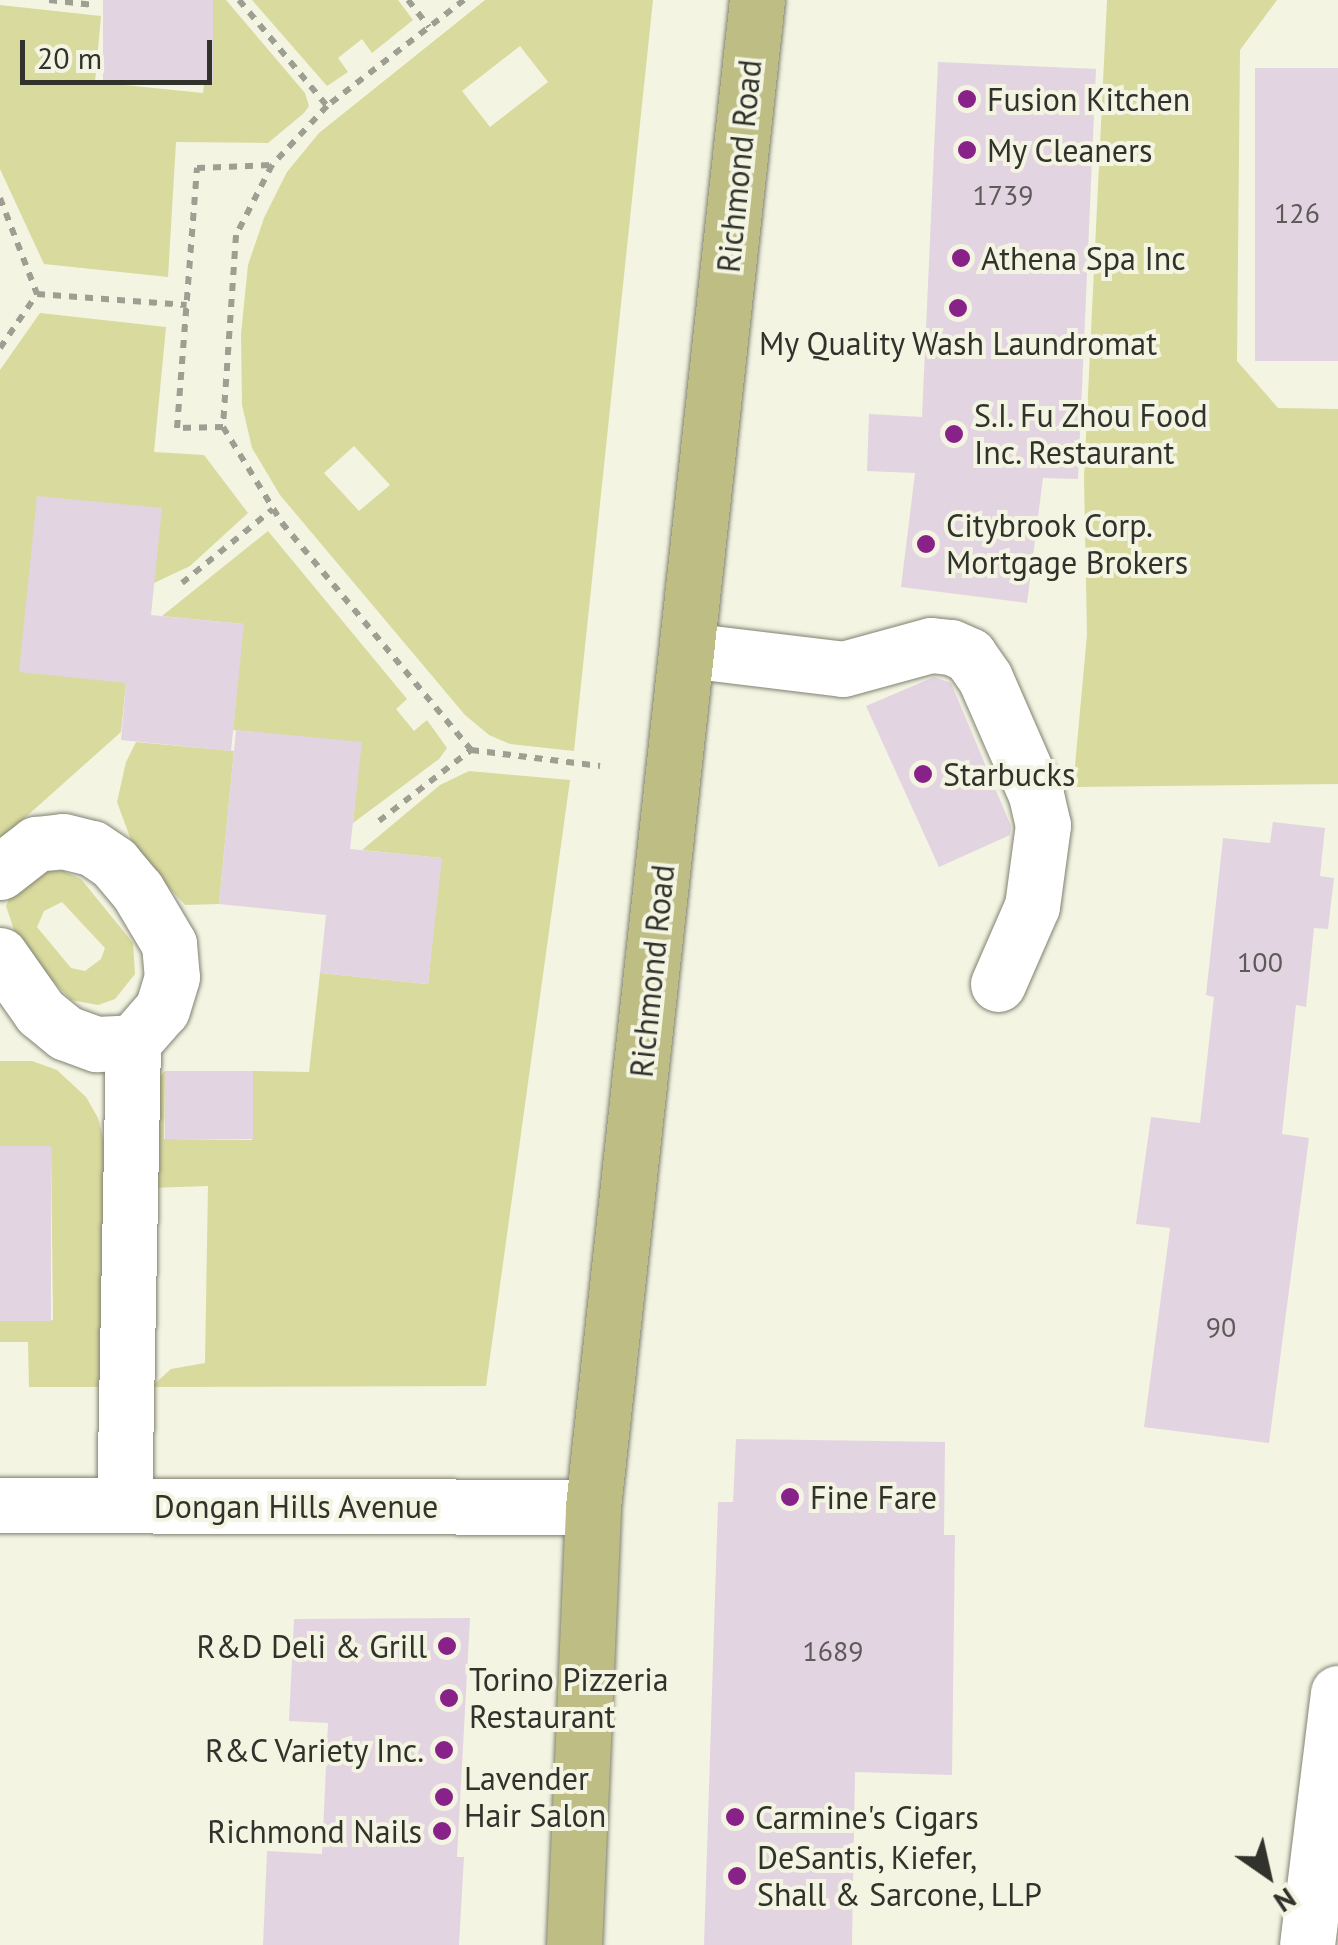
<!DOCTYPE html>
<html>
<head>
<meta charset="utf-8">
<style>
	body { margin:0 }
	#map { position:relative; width:1338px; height:1945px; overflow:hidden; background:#f3f4e2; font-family:"PT Sans",sans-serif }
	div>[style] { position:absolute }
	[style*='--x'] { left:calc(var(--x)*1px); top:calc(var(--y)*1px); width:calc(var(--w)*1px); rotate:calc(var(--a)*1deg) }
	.green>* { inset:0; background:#d9da9e }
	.building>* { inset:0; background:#e3d4e2; transform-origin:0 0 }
	.path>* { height:6px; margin-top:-3px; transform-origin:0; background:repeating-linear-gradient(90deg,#9e9f92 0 8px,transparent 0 16px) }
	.roads { filter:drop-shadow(0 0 2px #818272) drop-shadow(0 0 2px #818272) }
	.minor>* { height:55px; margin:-27.5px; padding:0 27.5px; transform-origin:27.5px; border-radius:27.5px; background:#fff }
	.major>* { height:55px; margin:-27.5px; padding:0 27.5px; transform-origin:27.5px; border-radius:27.5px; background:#bebe84 }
	.dots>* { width:28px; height:28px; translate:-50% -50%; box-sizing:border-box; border:5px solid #f3f4e2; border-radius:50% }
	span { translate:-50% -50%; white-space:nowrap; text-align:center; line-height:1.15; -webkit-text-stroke:8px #f3f4e2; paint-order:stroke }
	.number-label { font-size:28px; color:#5e5a59 }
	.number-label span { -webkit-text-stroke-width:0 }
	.poi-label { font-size:32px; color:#31322b }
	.left { translate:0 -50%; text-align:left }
	.right { translate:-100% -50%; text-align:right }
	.street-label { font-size:32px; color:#31322b }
	.north { position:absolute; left:1218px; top:1825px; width:100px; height:100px; -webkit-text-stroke:8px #f3f4e2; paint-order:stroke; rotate:146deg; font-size:28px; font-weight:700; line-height:40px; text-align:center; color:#31322b }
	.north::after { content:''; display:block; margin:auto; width:35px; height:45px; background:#31322b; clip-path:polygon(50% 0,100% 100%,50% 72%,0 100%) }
	.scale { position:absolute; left:20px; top:40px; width:192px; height:45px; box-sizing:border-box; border:5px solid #31322b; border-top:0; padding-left:12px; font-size:30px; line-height:35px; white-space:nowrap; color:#31322b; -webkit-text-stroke:8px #f3f4e2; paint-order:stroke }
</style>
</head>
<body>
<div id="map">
	<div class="green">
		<div style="clip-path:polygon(213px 0,226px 0,305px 93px,309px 106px,304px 113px,268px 143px,176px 142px,168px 277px,44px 264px,0 169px,0 5px,101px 16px,95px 82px,203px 93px)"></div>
		<div style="clip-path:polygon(252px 0,398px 0,413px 20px,372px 53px,362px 39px,338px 58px,348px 72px,327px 86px)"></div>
		<div style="clip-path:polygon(evenodd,485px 0,653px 0,574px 751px,510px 744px,489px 735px,465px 715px,280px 495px,252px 448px,242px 405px,241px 334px,248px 265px,264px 218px,287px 172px,319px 133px,485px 0,520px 46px,548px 82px,490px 127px,462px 91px,520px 46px,485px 0,354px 446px,390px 485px,359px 511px,324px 473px,354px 446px)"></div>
		<div style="clip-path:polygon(1107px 0,1277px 0,1240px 50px,1237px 361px,1278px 408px,1338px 409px,1338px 784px,1073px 787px,1087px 635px,1084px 477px)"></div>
		<div style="clip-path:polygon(40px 313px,166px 327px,154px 452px,204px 455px,248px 513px,190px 566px,154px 583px,126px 683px,121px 732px,0 840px,0 370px)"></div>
		<div style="clip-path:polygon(268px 531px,407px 699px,396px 709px,414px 731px,427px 720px,447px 748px,439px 759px,353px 823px,361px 743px,233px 730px,243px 624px,162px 616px)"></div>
		<div style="clip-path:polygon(136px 742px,234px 751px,219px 904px,185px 905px,135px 851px,117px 802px,126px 762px)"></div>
		<div style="clip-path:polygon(469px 771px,570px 780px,486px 1386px,151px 1387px,171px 1369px,205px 1363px,208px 1186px,149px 1188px,155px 1081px,165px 1071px,164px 1139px,252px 1140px,253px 1071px,309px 1072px,320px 973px,428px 984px,441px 858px,362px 850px,440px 785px)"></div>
		<div style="clip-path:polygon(evenodd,45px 870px,63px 871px,81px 879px,133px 943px,135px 974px,115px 999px,98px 1005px,71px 1000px,19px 945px,6px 906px,13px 889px,45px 870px,62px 902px,105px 948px,101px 959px,85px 971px,71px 968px,37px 927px,44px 911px,62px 902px)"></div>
		<div style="clip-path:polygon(0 1061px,32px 1061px,57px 1070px,86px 1097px,98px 1118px,105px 1145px,103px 1387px,29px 1387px,28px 1342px,0 1342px,0 1321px,53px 1320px,51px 1146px,0 1146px)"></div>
	</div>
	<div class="building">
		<div style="left:103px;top:0;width:110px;height:82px"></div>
		<div style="clip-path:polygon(938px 62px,1096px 69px,1078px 479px,1043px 478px,1027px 603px,901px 587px,915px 473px,867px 471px,869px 414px,922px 417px)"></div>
		<div style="left:1338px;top:68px;width:293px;height:83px;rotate:90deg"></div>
		<div style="clip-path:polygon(37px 496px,162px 508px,151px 615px,244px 624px,231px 751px,121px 740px,126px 683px,19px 672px)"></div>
		<div style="clip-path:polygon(934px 677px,951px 683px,1011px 826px,1010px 835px,939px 867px,866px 706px)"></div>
		<div style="clip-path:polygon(236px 730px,362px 742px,350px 849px,442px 858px,428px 984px,320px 973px,326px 915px,219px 904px)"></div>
		<div style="clip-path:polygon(1273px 822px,1325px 828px,1320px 876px,1334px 878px,1328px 929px,1314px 928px,1306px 1007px,1296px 1005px,1282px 1134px,1309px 1138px,1269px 1443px,1144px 1427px,1170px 1228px,1136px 1224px,1151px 1117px,1200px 1123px,1214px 997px,1206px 995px,1223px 838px,1270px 843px)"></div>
		<div style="left:165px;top:1071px;width:88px;height:68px"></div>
		<div style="left:0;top:1146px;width:51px;height:175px"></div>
		<div style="clip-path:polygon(736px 1439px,945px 1442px,944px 1535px,955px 1535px,952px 1775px,855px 1772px,852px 1945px,704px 1945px,718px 1502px,733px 1502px)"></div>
		<div style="clip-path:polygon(470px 1618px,457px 1857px,464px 1857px,459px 1945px,263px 1945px,267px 1851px,322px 1854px,328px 1723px,289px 1721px,294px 1619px)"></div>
	</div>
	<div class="path">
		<div style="--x:49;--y:0;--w:45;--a:6.3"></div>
		<div style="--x:239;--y:0;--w:138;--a:50.3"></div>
		<div style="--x:408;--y:0;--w:34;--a:52"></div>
		<div style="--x:464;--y:0;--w:173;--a:142.3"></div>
		<div style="--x:327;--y:106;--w:81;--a:133"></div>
		<div style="--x:272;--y:165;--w:79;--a:117.2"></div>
		<div style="--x:236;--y:235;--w:192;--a:93.9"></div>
		<div style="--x:223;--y:427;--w:113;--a:58.4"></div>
		<div style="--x:282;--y:523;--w:295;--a:50.2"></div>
		<div style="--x:471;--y:750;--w:130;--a:7.1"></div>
		<div style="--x:0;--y:198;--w:103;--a:68.9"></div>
		<div style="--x:37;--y:294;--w:150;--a:4.2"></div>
		<div style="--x:0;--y:348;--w:65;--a:-55.6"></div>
		<div style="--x:223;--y:427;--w:46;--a:178.8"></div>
		<div style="--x:177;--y:428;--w:261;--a:-85.6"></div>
		<div style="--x:197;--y:168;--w:74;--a:-2.3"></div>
		<div style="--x:182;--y:583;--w:117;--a:-39.1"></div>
		<div style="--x:379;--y:821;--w:116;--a:-37.7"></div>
	</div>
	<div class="roads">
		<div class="minor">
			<div style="--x:687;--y:650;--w:157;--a:6.9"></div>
			<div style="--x:843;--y:669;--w:91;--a:-15.3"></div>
			<div style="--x:931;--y:645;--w:20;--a:6"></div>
			<div style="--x:951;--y:647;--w:20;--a:24"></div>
			<div style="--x:969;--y:655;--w:28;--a:55"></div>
			<div style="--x:985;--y:678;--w:128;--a:66.4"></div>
			<div style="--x:1036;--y:795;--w:31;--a:77"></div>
			<div style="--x:1043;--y:825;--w:82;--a:97.7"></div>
			<div style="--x:1032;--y:906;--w:85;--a:113.6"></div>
			<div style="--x:0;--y:872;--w:46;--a:-37.9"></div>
			<div style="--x:36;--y:844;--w:27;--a:-6"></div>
			<div style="--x:63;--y:841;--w:30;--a:14"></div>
			<div style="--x:92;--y:848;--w:27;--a:34"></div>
			<div style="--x:114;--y:863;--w:35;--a:50"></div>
			<div style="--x:137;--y:890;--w:63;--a:59.3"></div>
			<div style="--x:169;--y:944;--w:33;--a:85"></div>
			<div style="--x:172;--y:977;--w:34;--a:107"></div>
			<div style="--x:162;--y:1009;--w:44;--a:131.3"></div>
			<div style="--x:133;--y:1042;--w:463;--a:91.1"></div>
			<div style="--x:0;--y:955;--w:70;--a:54.9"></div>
			<div style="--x:40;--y:1012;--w:33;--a:39"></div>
			<div style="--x:66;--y:1033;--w:33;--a:20"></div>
			<div style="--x:97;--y:1044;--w:36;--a:-3"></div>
			<div style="--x:0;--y:1505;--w:593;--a:0.19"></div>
			<div style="--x:1307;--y:1945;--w:254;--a:-83"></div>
		</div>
		<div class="major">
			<div style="--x:574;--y:1945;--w:438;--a:-87.5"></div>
			<div style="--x:593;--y:1507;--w:1516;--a:-83.79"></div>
		</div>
	</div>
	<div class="dots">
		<div style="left:967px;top:99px;background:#892288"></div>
		<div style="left:967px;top:150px;background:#892288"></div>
		<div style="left:961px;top:258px;background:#892288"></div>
		<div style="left:958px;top:308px;background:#892288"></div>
		<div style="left:954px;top:434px;background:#892288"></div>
		<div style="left:926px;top:544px;background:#892288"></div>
		<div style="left:923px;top:774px;background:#892288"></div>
		<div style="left:790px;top:1497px;background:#892288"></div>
		<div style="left:447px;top:1646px;background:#892288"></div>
		<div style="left:449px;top:1698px;background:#892288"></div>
		<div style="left:444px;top:1750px;background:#892288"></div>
		<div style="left:444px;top:1797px;background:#892288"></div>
		<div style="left:735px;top:1817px;background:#892288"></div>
		<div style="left:442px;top:1831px;background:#892288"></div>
		<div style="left:737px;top:1876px;background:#892288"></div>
	</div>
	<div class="number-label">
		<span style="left:1003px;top:195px">1739</span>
		<span style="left:1297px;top:213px">126</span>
		<span style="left:1260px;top:962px">100</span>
		<span style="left:1221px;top:1327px">90</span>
		<span style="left:833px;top:1651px">1689</span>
	</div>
	<div class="poi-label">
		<span class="left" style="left:987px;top:99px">Fusion Kitchen</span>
		<span class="left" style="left:987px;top:150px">My Cleaners</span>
		<span class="left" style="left:981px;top:258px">Athena Spa Inc</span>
		<span style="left:958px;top:343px">My Quality Wash Laundromat</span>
		<span class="left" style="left:974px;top:434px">S.I. Fu Zhou Food<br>Inc. Restaurant</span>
		<span class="left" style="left:946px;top:544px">Citybrook Corp.<br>Mortgage Brokers</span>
		<span class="left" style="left:943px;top:774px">Starbucks</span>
		<span class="left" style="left:810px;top:1497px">Fine Fare</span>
		<span class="right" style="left:427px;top:1646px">R&amp;D Deli &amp; Grill</span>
		<span class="left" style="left:469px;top:1698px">Torino Pizzeria<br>Restaurant</span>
		<span class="right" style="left:424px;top:1750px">R&amp;C Variety Inc.</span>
		<span class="left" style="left:464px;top:1797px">Lavender<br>Hair Salon</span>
		<span class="left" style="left:755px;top:1817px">Carmine's Cigars</span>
		<span class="right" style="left:422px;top:1831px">Richmond Nails</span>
		<span class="left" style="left:757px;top:1876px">DeSantis, Kiefer,<br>Shall &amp; Sarcone, LLP</span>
	</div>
	<div class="street-label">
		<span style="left:739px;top:166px;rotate:-84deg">Richmond Road</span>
		<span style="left:652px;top:971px;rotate:-84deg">Richmond Road</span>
		<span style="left:296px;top:1506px">Dongan Hills Avenue</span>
	</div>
	<div class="north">N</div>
	<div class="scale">20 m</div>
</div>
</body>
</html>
